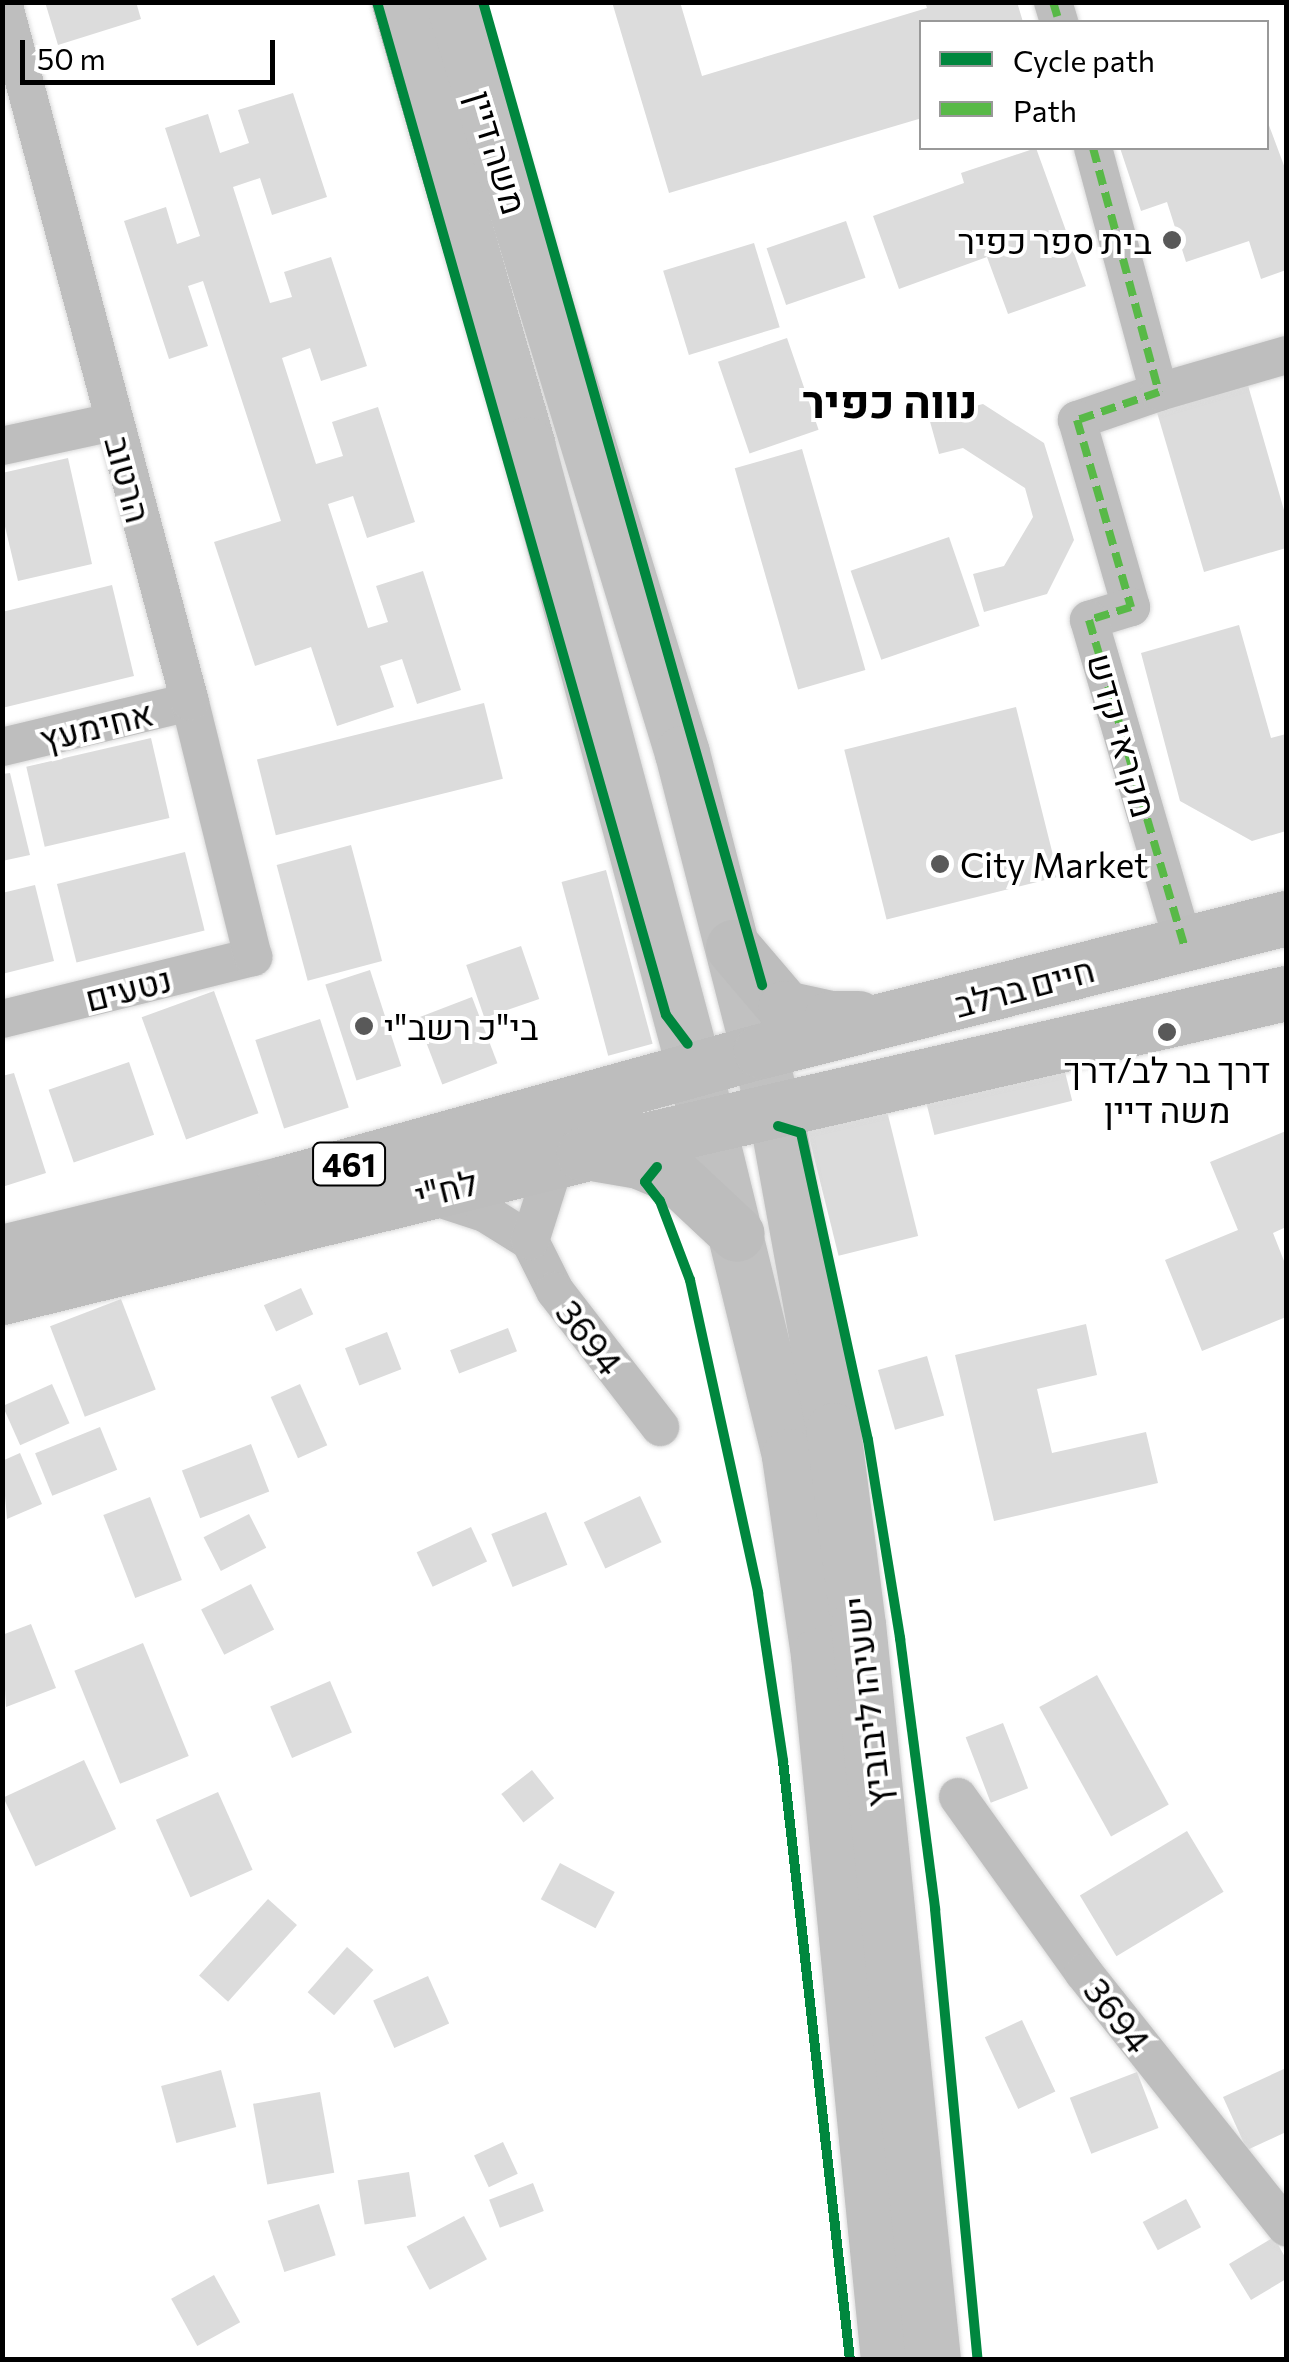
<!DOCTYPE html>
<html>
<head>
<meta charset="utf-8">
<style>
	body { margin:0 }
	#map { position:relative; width:1289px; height:2362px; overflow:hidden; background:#fff; font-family:Commissioner,Heebo,sans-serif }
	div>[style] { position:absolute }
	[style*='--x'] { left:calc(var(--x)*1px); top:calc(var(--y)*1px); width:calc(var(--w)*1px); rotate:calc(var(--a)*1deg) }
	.building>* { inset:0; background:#dcdcdc; transform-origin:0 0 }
	.roads { filter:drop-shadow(0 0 2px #dbdbdb) drop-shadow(0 0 2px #dbdbdb) }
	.street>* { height:38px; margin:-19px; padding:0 19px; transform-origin:19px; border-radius:19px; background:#bebebe }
	.secondary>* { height:55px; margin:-27.5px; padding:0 27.5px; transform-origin:27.5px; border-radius:27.5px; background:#c1c1c1 }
	.primary>* { height:55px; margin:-27.5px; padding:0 27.5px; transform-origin:27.5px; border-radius:27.5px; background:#bdbdbd }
	.quiet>* { height:8px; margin-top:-4px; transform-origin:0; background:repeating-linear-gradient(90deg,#58b947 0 15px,transparent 0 23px) }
	.cycleway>* { height:10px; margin:-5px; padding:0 5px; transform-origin:5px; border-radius:5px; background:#00873e }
	.dots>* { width:28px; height:28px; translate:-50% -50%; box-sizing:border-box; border:5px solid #fff; border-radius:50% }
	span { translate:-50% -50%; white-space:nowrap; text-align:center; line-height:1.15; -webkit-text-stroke:8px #fff; paint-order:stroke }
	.shield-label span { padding:2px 8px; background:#fff; border:2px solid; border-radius:8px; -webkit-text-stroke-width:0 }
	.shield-label { font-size:32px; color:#000; font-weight:700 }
	.street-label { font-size:35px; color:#000 }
	.poi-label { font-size:35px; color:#000 }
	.right { translate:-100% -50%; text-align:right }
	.left { translate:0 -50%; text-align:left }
	.district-label { font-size:45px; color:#000; font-weight:700 }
	.frame { position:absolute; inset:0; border:5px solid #000; pointer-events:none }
	.legend { position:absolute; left:919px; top:20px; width:350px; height:130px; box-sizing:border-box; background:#fff; border:2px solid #999; margin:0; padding:12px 18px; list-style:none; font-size:30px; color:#000 }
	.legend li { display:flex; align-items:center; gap:20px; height:50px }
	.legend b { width:50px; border:2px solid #999 }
	.scale { position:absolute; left:20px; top:40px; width:255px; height:45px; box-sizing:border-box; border:5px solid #000; border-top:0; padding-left:12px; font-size:30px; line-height:35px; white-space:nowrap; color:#000; -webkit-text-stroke:8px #fff; paint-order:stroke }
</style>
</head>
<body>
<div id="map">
	<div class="building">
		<div style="clip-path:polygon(45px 2px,136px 2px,141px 19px,58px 45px)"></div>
		<div style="clip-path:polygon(612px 2px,680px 2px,702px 76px,927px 8px,925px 2px,1017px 2px,1023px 22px,922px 22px,922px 118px,669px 193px)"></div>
		<div style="clip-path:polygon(293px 93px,327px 197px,272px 215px,260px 178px,233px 187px,270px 303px,292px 297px,284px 272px,331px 257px,367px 366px,321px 381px,310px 348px,282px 358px,316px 464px,343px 456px,332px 422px,378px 407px,415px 522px,367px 538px,353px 496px,328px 504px,368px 628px,388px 622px,376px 586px,423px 571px,461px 690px,417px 704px,402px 659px,380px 666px,394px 707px,337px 726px,311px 647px,255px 666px,214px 542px,281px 521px,203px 281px,188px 286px,208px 346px,169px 359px,124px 221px,166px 207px,177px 244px,200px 236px,165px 128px,208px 114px,220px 153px,249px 143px,238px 110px)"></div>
		<div style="clip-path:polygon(1267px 120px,1286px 171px,1286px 270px,1261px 279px,1249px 241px,1186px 262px,1167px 202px,1141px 211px,1120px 148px,1266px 148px)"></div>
		<div style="clip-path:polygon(1036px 148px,1086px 286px,1008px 314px,987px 257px,899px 289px,873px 216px,964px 183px,961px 173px)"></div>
		<div style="left:846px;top:221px;width:60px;height:84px;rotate:71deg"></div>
		<div style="left:754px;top:243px;width:88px;height:95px;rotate:73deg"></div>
		<div style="left:787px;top:338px;width:97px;height:73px;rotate:71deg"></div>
		<div style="clip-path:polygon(1247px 382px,1286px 517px,1286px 548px,1204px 572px,1156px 409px)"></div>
		<div style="clip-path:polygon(983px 404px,1044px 443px,1074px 540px,1047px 594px,984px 612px,973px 574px,1004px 566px,1033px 517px,1025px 488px,963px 448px,939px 454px,929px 418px)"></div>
		<div style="left:802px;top:449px;width:230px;height:70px;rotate:74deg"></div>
		<div style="clip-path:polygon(68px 458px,92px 564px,18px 581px,2px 514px,2px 473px)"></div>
		<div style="left:949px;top:537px;width:94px;height:104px;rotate:71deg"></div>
		<div style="clip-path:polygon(112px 585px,134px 676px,2px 708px,2px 612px)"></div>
		<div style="clip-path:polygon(1239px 625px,1271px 738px,1286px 734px,1286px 831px,1252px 841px,1180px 801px,1141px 653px)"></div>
		<div style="left:484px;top:703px;width:78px;height:234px;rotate:76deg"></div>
		<div style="left:1016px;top:707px;width:175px;height:177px;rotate:76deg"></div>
		<div style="left:151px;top:738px;width:82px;height:128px;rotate:77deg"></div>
		<div style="clip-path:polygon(10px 773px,30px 855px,2px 861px,2px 774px)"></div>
		<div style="left:351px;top:845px;width:120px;height:77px;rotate:75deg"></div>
		<div style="left:185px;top:852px;width:81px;height:132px;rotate:76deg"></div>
		<div style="left:606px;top:870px;width:180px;height:46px;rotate:75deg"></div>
		<div style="clip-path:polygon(35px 885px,54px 961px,2px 974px,2px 893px)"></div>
		<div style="left:521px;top:946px;width:56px;height:58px;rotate:71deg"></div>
		<div style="left:370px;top:970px;width:101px;height:47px;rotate:72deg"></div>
		<div style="left:214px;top:991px;width:130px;height:77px;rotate:70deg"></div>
		<div style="left:472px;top:997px;width:71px;height:59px;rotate:69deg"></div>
		<div style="left:320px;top:1019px;width:93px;height:68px;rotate:72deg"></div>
		<div style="left:1062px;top:1060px;width:42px;height:142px;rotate:76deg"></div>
		<div style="left:129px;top:1062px;width:77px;height:85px;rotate:71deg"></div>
		<div style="clip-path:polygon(14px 1073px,46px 1173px,2px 1187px,2px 1076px)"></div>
		<div style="left:885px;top:1103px;width:137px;height:82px;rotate:76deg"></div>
		<div style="clip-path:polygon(1286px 1131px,1286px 1227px,1273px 1233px,1286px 1266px,1286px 1317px,1202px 1351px,1165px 1260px,1238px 1230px,1210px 1162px)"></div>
		<div style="left:301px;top:1288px;width:29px;height:41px;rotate:65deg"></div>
		<div style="left:121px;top:1299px;width:97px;height:76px;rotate:69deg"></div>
		<div style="clip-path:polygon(1086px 1324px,1097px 1375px,1037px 1389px,1052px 1453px,1146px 1432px,1158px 1483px,994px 1521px,955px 1355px)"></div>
		<div style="left:508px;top:1328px;width:25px;height:62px;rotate:69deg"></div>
		<div style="left:387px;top:1332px;width:40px;height:45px;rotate:69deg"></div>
		<div style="left:927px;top:1356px;width:62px;height:51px;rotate:74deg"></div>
		<div style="left:52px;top:1384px;width:43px;height:54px;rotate:66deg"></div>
		<div style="left:300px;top:1384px;width:67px;height:32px;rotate:66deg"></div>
		<div style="left:100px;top:1427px;width:46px;height:70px;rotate:68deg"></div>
		<div style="left:251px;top:1444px;width:51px;height:74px;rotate:69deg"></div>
		<div style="clip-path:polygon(20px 1453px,42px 1504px,7px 1519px,2px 1461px)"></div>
		<div style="left:640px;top:1496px;width:51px;height:62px;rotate:65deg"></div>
		<div style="left:150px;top:1497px;width:89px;height:50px;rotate:69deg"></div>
		<div style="left:546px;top:1512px;width:57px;height:59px;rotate:68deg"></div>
		<div style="left:249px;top:1514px;width:38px;height:51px;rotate:63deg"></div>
		<div style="left:471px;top:1527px;width:38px;height:60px;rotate:65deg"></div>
		<div style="left:251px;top:1584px;width:51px;height:56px;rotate:63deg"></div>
		<div style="clip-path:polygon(31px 1624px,56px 1688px,6px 1707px,2px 1635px)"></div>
		<div style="left:143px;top:1643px;width:122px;height:74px;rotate:68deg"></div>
		<div style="left:1097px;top:1675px;width:148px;height:66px;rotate:61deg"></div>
		<div style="left:330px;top:1681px;width:56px;height:65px;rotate:67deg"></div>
		<div style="left:1003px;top:1723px;width:70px;height:40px;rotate:69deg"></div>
		<div style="left:84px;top:1760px;width:76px;height:89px;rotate:65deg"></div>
		<div style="left:532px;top:1770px;width:36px;height:39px;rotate:52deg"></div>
		<div style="left:218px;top:1792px;width:85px;height:68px;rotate:66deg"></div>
		<div style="left:1187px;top:1831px;width:71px;height:125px;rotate:59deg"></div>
		<div style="left:560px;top:1863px;width:62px;height:41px;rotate:28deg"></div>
		<div style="left:268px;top:1899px;width:39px;height:103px;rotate:42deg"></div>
		<div style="left:347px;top:1947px;width:35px;height:60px;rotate:41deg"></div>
		<div style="left:428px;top:1976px;width:52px;height:60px;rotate:66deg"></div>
		<div style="left:1022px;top:2020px;width:79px;height:41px;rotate:65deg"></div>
		<div style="clip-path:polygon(1286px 2068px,1286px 2132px,1247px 2150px,1223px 2097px)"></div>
		<div style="left:221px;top:2070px;width:59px;height:62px;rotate:75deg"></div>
		<div style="left:1137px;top:2072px;width:60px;height:72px;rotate:69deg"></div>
		<div style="left:320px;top:2092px;width:82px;height:68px;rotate:80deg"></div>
		<div style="left:503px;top:2142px;width:35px;height:32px;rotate:65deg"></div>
		<div style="left:409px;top:2172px;width:45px;height:52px;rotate:81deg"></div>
		<div style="left:533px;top:2183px;width:30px;height:47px;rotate:69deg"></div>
		<div style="left:1186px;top:2199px;width:32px;height:49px;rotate:62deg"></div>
		<div style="left:319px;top:2204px;width:54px;height:54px;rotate:72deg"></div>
		<div style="left:464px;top:2216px;width:49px;height:65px;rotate:62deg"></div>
		<div style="clip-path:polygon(1274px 2237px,1286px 2259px,1286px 2279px,1251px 2300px,1229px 2264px)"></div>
		<div style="left:214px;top:2275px;width:54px;height:49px;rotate:61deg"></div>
	</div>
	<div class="roads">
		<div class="street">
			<div style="--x:1053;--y:2;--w:21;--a:73"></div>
			<div style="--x:1093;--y:148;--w:253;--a:74.9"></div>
			<div style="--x:1159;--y:392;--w:87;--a:161.1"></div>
			<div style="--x:1077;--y:420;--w:195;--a:73.9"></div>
			<div style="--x:1131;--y:607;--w:44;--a:162.8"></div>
			<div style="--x:1089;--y:620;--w:338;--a:73.7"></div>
			<div style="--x:1159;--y:392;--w:132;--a:-16.2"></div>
			<div style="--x:2;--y:446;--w:114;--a:-12.2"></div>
			<div style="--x:2;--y:747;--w:193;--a:-13.5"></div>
			<div style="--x:2;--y:1019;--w:259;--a:-13.9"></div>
			<div style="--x:253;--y:957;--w:263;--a:-103.9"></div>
			<div style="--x:190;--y:702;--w:725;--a:-104.96"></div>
			<div style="--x:426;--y:1194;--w:62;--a:17.9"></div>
			<div style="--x:485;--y:1213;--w:53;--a:31.9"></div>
			<div style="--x:530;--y:1241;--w:56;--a:63.4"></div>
			<div style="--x:555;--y:1291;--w:172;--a:52.3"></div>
			<div style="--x:530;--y:1241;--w:83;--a:-72.4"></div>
			<div style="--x:958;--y:1797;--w:216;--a:54.4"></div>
			<div style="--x:1084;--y:1973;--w:325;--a:51.5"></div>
		</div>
		<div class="secondary">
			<div style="--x:399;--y:2;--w:460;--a:73.8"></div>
			<div style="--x:527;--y:444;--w:646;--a:75.02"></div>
			<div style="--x:694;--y:1068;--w:399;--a:76.2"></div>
			<div style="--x:789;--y:1456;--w:201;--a:81.7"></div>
			<div style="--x:818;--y:1655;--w:708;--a:84.33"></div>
			<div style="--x:453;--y:2;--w:785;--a:73.04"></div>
			<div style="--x:682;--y:753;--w:385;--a:75.6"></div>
			<div style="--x:778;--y:1126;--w:309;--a:79.7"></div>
			<div style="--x:833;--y:1430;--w:196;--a:82.7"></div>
			<div style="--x:858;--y:1624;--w:740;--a:84.18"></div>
		</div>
		<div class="primary">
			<div style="--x:733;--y:947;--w:80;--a:49.6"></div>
			<div style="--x:785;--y:1008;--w:47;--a:12.3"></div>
			<div style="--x:831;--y:1018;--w:27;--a:0"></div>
			<div style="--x:597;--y:1154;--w:43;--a:9.5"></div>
			<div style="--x:639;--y:1161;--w:40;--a:23.4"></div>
			<div style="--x:676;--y:1177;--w:83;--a:43.1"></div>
			<div style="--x:2;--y:1252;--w:290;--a:-13.7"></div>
			<div style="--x:284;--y:1183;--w:495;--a:-15.5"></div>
			<div style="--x:761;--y:1051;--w:542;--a:-14.22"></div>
			<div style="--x:2;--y:1297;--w:599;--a:-13.8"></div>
			<div style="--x:584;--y:1154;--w:720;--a:-12.92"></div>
		</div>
	</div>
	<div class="quiet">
		<div style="--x:1053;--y:2;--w:21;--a:73"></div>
		<div style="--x:1093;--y:148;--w:253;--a:74.9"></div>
		<div style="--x:1159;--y:392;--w:87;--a:161.1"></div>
		<div style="--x:1077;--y:420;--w:195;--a:73.9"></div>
		<div style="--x:1131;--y:607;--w:44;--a:162.8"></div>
		<div style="--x:1089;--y:620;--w:338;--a:73.7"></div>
	</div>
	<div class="cycleway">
		<div style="--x:377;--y:2;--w:1053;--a:74.08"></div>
		<div style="--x:666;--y:1015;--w:36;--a:53"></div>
		<div style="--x:483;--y:2;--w:1022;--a:74.15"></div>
		<div style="--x:778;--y:1126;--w:24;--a:17"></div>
		<div style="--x:801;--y:1133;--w:314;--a:77.7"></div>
		<div style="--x:868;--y:1440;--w:201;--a:80.8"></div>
		<div style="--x:900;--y:1638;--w:273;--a:82.6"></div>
		<div style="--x:935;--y:1909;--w:453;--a:84.6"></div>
		<div style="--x:657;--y:1167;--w:19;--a:129"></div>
		<div style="--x:645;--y:1182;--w:24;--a:52"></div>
		<div style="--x:660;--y:1201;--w:85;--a:69.2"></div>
		<div style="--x:690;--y:1280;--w:320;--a:77.7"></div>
		<div style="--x:758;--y:1593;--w:170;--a:81.5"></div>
		<div style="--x:783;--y:1761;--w:603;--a:83.62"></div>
	</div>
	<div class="dots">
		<div style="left:1172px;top:240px;background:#595959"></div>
		<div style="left:940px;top:864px;background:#595959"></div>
		<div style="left:364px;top:1026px;background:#595959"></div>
		<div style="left:1167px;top:1032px;background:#595959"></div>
	</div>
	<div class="shield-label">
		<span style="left:349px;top:1164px">461</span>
	</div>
	<div class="street-label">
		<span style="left:498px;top:152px;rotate:73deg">משה דיין</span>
		<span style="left:129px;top:479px;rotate:75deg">הרטוב</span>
		<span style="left:96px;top:725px;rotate:-14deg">אחימעץ</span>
		<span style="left:1123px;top:735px;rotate:74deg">מקראי קדש</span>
		<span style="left:1024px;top:986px;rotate:-15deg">חיים ברלב</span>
		<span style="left:128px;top:988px;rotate:-14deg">נטעים</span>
		<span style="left:446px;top:1188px;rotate:-14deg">לח"י</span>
		<span style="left:590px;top:1337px;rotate:52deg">3694</span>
		<span style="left:866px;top:1702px;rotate:-96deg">ישעיהו ליבוביץ</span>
		<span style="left:1118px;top:2015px;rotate:52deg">3694</span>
	</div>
	<div class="poi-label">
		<span class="right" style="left:1152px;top:240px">בית ספר כפיר</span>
		<span class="left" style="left:960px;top:864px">City Market</span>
		<span class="left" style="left:384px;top:1026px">בי"כ רשב"י</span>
		<span style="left:1167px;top:1089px">דרך בר לב/דרך<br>משה דיין</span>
	</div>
	<div class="district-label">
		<span style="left:890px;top:400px">נווה כפיר</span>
	</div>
	<div class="frame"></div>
	<ul class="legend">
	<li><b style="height:12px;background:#00873e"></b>Cycle path</li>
	<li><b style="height:12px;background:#58b947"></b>Path</li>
	</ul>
	<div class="scale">50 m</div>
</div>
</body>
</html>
